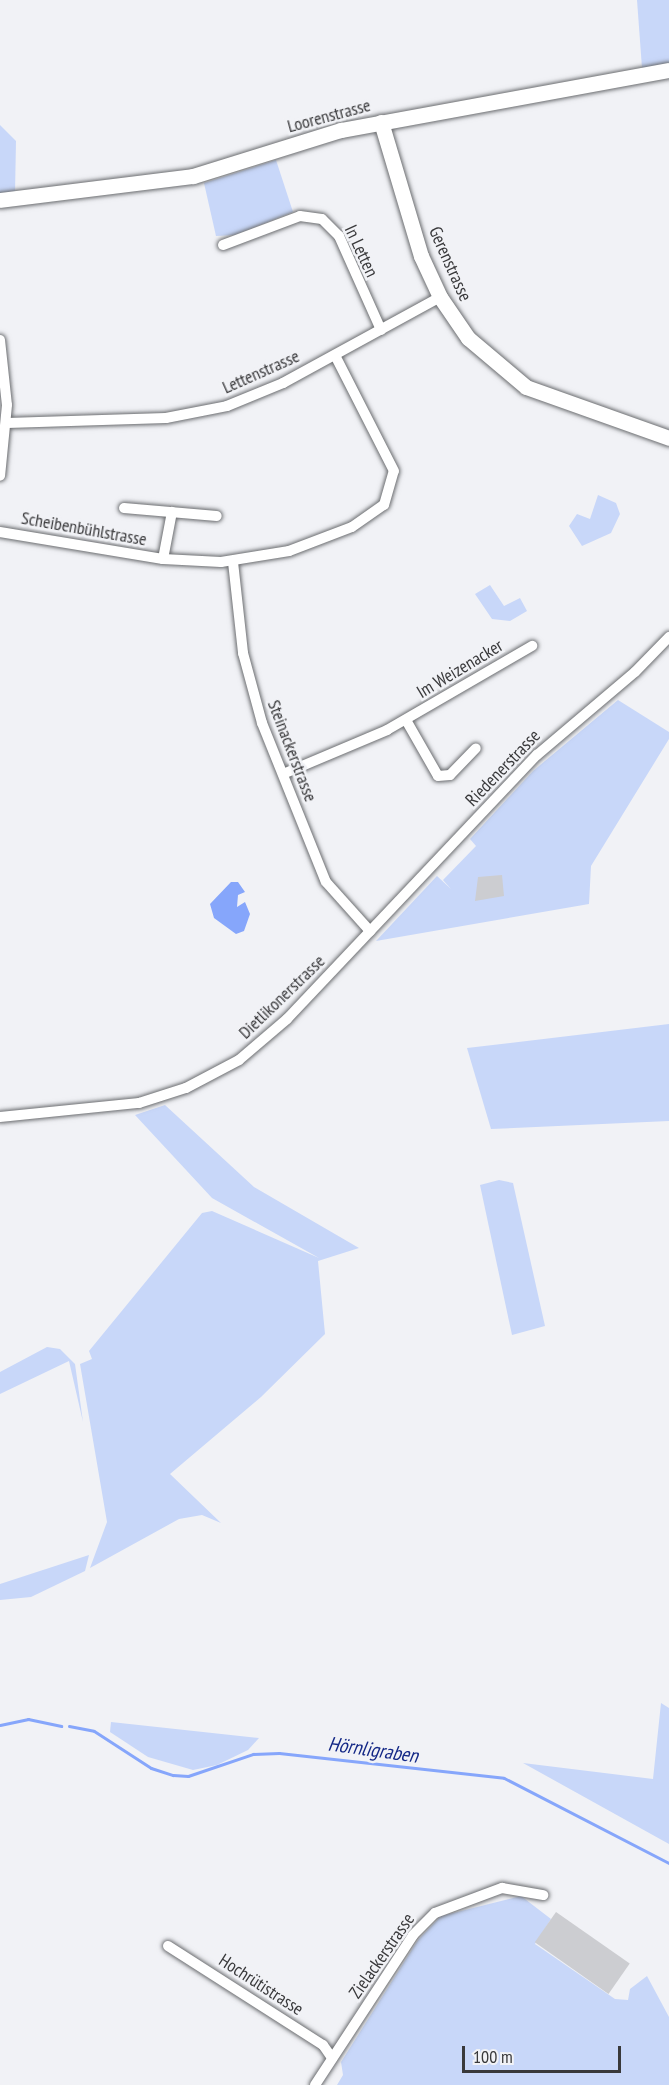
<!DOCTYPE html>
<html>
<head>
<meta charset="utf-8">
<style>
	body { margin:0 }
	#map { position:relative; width:669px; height:2085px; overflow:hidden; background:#f1f2f6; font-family:"PT Sans Narrow",sans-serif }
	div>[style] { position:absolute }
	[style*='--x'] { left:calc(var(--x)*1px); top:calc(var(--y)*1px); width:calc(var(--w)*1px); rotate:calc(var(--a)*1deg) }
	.green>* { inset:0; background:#c8d7f9 }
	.water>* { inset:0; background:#86a6fb }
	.stream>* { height:3px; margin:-1.5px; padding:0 1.5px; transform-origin:1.5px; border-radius:1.5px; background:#86a6fb }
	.building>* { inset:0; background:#cccdd1; transform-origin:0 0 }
	.roads { filter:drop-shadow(0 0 2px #6b6d70) drop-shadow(0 0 2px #6b6d70) }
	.street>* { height:10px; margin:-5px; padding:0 5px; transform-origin:5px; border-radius:5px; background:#fff }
	.secondary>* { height:15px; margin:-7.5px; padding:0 7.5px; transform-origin:7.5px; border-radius:7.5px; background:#fff }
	span { translate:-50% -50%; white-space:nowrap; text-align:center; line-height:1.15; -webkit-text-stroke:5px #f1f2f6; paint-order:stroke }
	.street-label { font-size:18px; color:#39393b }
	.water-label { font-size:20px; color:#142886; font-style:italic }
	.scale { position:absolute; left:462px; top:2046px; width:159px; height:27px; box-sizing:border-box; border:3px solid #39393b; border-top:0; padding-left:8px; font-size:18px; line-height:21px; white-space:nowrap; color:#39393b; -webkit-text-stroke:4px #f1f2f6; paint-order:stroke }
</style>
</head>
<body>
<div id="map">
	<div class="green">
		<div style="clip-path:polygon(637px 0,669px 0,669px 65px,642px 68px)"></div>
		<div style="clip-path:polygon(0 125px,16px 141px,15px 193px,0 194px)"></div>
		<div style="clip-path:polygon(276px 160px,293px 212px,235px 235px,216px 236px,204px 183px)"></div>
		<div style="clip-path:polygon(598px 495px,616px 503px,620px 514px,611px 533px,582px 546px,569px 526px,577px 514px,590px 519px)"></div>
		<div style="clip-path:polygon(490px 585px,504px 606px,520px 598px,527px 611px,510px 621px,492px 619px,475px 594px)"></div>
		<div style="clip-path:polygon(618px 700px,669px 732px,669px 739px,591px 866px,589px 904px,376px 941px,437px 876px,451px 889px,443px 880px,476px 846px,470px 839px,533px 771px)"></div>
		<div style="clip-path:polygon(669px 1024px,669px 1121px,491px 1129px,467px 1048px)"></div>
		<div style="clip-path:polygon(165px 1105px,254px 1187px,359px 1248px,318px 1261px,325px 1334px,261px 1397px,170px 1474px,221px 1523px,202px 1515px,179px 1519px,90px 1568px,107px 1522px,80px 1364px,92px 1359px,89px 1351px,202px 1213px,212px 1211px,319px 1258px,212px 1198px,135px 1115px)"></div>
		<div style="clip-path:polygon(499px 1180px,513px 1183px,545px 1326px,512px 1335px,480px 1185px)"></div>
		<div style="clip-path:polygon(47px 1347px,60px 1349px,75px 1364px,83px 1422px,69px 1361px,0 1394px,0 1372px)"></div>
		<div style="clip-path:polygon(89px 1555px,85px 1571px,31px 1597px,0 1600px,0 1584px)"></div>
		<div style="clip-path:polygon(661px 1703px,669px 1708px,669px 1844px,523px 1763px,653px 1779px)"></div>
		<div style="clip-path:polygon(111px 1722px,259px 1738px,248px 1750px,217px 1765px,193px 1770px,148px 1757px,110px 1732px)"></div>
		<div style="clip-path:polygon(521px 1896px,551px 1919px,535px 1944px,615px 1999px,628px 2000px,630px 1989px,647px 1976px,669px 2017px,669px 2085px,337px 2085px,343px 2075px,341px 2062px,418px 1940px,441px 1916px)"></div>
	</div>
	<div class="water">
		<div style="clip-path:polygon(231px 882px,238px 882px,245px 892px,238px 895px,237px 907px,245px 902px,250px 914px,244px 931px,236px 934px,214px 918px,210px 904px)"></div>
	</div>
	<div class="stream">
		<div style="--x:0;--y:1725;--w:29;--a:-12"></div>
		<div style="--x:28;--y:1719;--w:34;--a:12"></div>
		<div style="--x:69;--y:1726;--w:25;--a:11"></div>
		<div style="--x:94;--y:1731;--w:68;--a:33"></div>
		<div style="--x:151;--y:1768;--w:23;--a:18"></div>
		<div style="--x:173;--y:1775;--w:15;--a:4"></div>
		<div style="--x:188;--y:1776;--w:69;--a:-18.7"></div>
		<div style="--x:253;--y:1754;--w:26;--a:-2"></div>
		<div style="--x:279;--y:1753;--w:226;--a:6.3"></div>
		<div style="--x:504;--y:1778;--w:186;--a:27.3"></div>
	</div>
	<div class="building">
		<div style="clip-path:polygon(502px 875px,504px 896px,475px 901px,478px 877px)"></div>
		<div style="left:556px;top:1912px;width:90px;height:37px;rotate:35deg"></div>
	</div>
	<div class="roads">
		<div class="street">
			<div style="--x:223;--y:245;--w:82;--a:-20.6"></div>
			<div style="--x:300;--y:216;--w:22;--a:8"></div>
			<div style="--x:322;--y:219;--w:24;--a:45"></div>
			<div style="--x:339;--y:236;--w:103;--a:65.9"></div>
			<div style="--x:0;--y:340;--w:65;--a:83.9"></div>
			<div style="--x:7;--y:405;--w:71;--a:95.6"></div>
			<div style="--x:7;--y:423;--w:159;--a:-1.8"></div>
			<div style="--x:166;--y:418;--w:62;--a:-11.1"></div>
			<div style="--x:227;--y:406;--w:61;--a:-22.3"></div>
			<div style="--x:283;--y:383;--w:179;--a:-28.7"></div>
			<div style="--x:124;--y:508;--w:93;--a:4.9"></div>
			<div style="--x:0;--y:532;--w:165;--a:9.4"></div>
			<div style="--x:163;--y:559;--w:58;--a:3"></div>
			<div style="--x:221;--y:562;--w:69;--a:-9.2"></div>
			<div style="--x:289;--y:551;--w:67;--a:-20.9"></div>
			<div style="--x:352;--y:527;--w:39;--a:-35"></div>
			<div style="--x:384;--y:505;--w:35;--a:-74"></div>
			<div style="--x:394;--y:471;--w:130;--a:-117"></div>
			<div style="--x:163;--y:559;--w:48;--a:-79.2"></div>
			<div style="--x:233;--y:562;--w:92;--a:83.7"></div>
			<div style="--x:243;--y:653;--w:73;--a:74.8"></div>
			<div style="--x:262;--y:723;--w:171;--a:68.1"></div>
			<div style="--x:326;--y:882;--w:66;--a:48.1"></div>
			<div style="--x:406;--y:720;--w:64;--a:60.3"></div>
			<div style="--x:438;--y:776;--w:12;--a:-5"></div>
			<div style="--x:450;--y:775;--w:37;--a:-46"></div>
			<div style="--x:283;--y:774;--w:113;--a:-22.9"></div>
			<div style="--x:387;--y:730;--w:168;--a:-30.1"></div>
			<div style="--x:0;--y:1117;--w:140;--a:-5.8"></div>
			<div style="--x:139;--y:1103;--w:49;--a:-17.7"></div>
			<div style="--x:186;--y:1088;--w:60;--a:-27.8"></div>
			<div style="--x:239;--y:1060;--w:63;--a:-40.5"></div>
			<div style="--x:287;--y:1019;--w:364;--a:-46.6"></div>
			<div style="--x:537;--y:755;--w:128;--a:-40.3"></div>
			<div style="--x:635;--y:672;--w:49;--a:-45.8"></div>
			<div style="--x:168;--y:1946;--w:184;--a:32.6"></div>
			<div style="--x:323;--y:2045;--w:16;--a:55"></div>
			<div style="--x:315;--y:2085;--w:179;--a:-56.8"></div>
			<div style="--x:413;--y:1935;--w:31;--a:-45"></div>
			<div style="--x:435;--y:1913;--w:72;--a:-20.5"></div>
			<div style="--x:502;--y:1888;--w:42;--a:9.7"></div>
		</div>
		<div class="secondary">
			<div style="--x:381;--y:122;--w:140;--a:73.4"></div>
			<div style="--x:421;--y:256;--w:45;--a:65.1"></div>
			<div style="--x:440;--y:297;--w:50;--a:55.7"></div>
			<div style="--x:468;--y:338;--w:76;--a:40.2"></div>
			<div style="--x:526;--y:387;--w:152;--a:19.6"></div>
			<div style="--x:0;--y:200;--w:194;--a:-7.1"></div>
			<div style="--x:193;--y:176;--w:155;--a:-17.3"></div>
			<div style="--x:341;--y:130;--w:333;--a:-10.4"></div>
		</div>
	</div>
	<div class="street-label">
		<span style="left:329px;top:116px;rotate:-15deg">Loorenstrasse</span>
		<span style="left:361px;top:251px;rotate:65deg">In Letten</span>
		<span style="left:450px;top:264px;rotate:66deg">Gerenstrasse</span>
		<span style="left:261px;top:372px;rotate:-24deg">Lettenstrasse</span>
		<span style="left:84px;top:529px;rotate:10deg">Scheibenbühlstrasse</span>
		<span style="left:460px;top:669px;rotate:-31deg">Im Weizenacker</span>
		<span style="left:292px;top:751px;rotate:69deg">Steinackerstrasse</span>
		<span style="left:503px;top:768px;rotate:-46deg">Riedenerstrasse</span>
		<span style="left:282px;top:997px;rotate:-44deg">Dietlikonerstrasse</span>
		<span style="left:382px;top:1956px;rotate:-55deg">Zielackerstrasse</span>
		<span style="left:261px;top:1985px;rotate:33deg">Hochrütistrasse</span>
	</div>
	<div class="water-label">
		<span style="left:373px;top:1750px;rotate:8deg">Hörnligraben</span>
	</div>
	<div class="scale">100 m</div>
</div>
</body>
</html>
